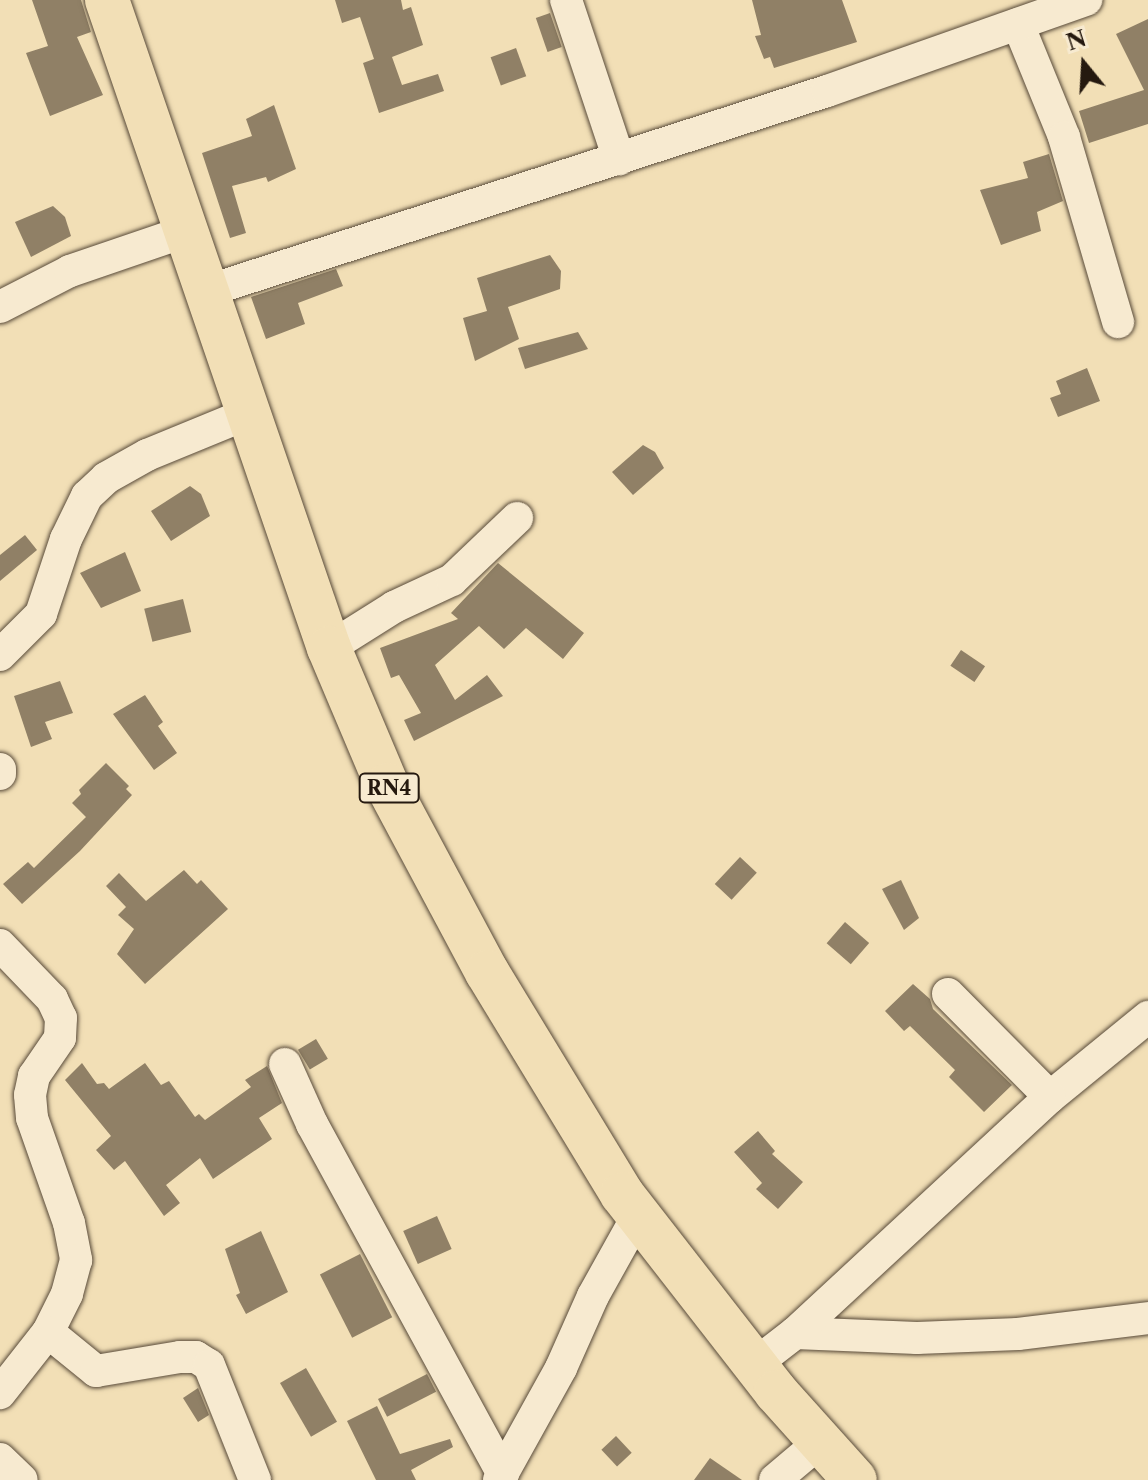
<!DOCTYPE html>
<html>
<head>
<meta charset="utf-8">
<style>
	body { margin:0 }
	#map { position:relative; width:1148px; height:1480px; overflow:hidden; background:#f2dfb6; font-family:"Libre Caslon Text",serif }
	div>[style] { position:absolute }
	[style*='--x'] { left:calc(var(--x)*1px); top:calc(var(--y)*1px); width:calc(var(--w)*1px); rotate:calc(var(--a)*1deg) }
	.building>* { inset:0; background:#908066; transform-origin:0 0 }
	.roads { filter:drop-shadow(0 0 2px #584a39) drop-shadow(0 0 2px #584a39) }
	.minor>* { height:32px; margin:-16px; padding:0 16px; transform-origin:16px; border-radius:16px; background:#f7ead0 }
	.highway>* { height:44px; margin:-22px; padding:0 22px; transform-origin:22px; border-radius:22px; background:#f2dfb6 }
	span { translate:-50% -50%; white-space:nowrap; text-align:center; line-height:1.15; -webkit-text-stroke:7px #f7ead0; paint-order:stroke }
	.shield-label span { padding:2px 6px; background:#f7ead0; border:2px solid; border-radius:6px; -webkit-text-stroke-width:0 }
	.shield-label { font-size:20px; color:#25190f; font-weight:700 }
	.north { position:absolute; left:1044px; top:24px; width:80px; height:80px; -webkit-text-stroke:6px #f7ead0; paint-order:stroke; rotate:342deg; font-size:22px; font-weight:700; line-height:32px; text-align:center; color:#25190f }
	.north::after { content:''; display:block; margin:auto; width:28px; height:36px; background:#25190f; clip-path:polygon(50% 0,100% 100%,50% 72%,0 100%) }
</style>
</head>
<body>
<div id="map">
	<div class="building">
		<div style="clip-path:polygon(32px 0,81px 0,91px 32px,77px 37px,103px 95px,50px 116px,26px 53px,48px 46px)"></div>
		<div style="clip-path:polygon(335px 0,401px 0,403px 10px,411px 7px,423px 45px,392px 57px,402px 85px,438px 74px,444px 91px,379px 113px,363px 63px,374px 59px,360px 17px,342px 23px)"></div>
		<div style="clip-path:polygon(752px 0,842px 0,857px 42px,774px 68px,770px 57px,764px 59px,755px 36px,761px 35px)"></div>
		<div style="left:550px;top:13px;width:36px;height:15px;rotate:71deg"></div>
		<div style="clip-path:polygon(1148px 19px,1148px 124px,1089px 143px,1079px 111px,1144px 90px,1116px 34px)"></div>
		<div style="left:516px;top:48px;width:30px;height:27px;rotate:70deg"></div>
		<div style="clip-path:polygon(274px 105px,296px 169px,268px 182px,266px 177px,232px 186px,246px 233px,230px 238px,202px 153px,252px 136px,246px 119px)"></div>
		<div style="clip-path:polygon(1049px 154px,1063px 201px,1037px 212px,1041px 231px,1001px 245px,980px 190px,1028px 178px,1023px 162px)"></div>
		<div style="clip-path:polygon(53px 206px,65px 217px,71px 236px,31px 257px,15px 222px)"></div>
		<div style="clip-path:polygon(550px 255px,561px 271px,560px 289px,508px 307px,519px 339px,475px 361px,463px 318px,487px 311px,477px 278px)"></div>
		<div style="clip-path:polygon(336px 269px,343px 286px,298px 303px,305px 324px,266px 339px,251px 297px)"></div>
		<div style="clip-path:polygon(578px 332px,588px 349px,525px 369px,518px 348px)"></div>
		<div style="clip-path:polygon(1087px 368px,1100px 401px,1058px 417px,1050px 398px,1061px 394px,1056px 381px)"></div>
		<div style="clip-path:polygon(643px 445px,655px 452px,664px 468px,633px 495px,612px 472px)"></div>
		<div style="clip-path:polygon(190px 486px,201px 494px,210px 516px,171px 541px,151px 511px)"></div>
		<div style="clip-path:polygon(25px 535px,37px 550px,0 581px,0 555px)"></div>
		<div style="clip-path:polygon(125px 552px,141px 591px,101px 608px,80px 573px)"></div>
		<div style="clip-path:polygon(498px 563px,584px 633px,563px 659px,526px 628px,504px 649px,479px 626px,435px 665px,455px 700px,487px 675px,503px 696px,414px 741px,404px 720px,421px 713px,399px 675px,391px 678px,380px 648px,458px 619px,451px 613px)"></div>
		<div style="left:183px;top:599px;width:34px;height:40px;rotate:76deg"></div>
		<div style="left:961px;top:650px;width:29px;height:19px;rotate:34deg"></div>
		<div style="clip-path:polygon(60px 681px,73px 713px,45px 722px,52px 739px,31px 747px,14px 696px)"></div>
		<div style="clip-path:polygon(145px 695px,163px 722px,158px 726px,177px 753px,154px 770px,113px 714px)"></div>
		<div style="clip-path:polygon(106px 763px,129px 786px,126px 789px,132px 795px,80px 851px,22px 904px,3px 884px,28px 862px,34px 868px,86px 817px,72px 803px,81px 794px,79px 790px)"></div>
		<div style="left:740px;top:857px;width:23px;height:37px;rotate:43deg"></div>
		<div style="clip-path:polygon(184px 870px,197px 884px,201px 880px,228px 909px,145px 984px,117px 954px,134px 929px,118px 915px,126px 907px,106px 886px,119px 873px,146px 901px)"></div>
		<div style="clip-path:polygon(901px 880px,919px 918px,904px 930px,882px 889px)"></div>
		<div style="left:845px;top:922px;width:32px;height:28px;rotate:41deg"></div>
		<div style="clip-path:polygon(913px 984px,930px 999px,933px 1009px,1012px 1085px,984px 1112px,949px 1077px,955px 1070px,910px 1026px,904px 1031px,885px 1011px)"></div>
		<div style="left:316px;top:1039px;width:23px;height:21px;rotate:59deg"></div>
		<div style="clip-path:polygon(82px 1063px,97px 1084px,104px 1083px,109px 1089px,145px 1063px,161px 1085px,169px 1081px,195px 1117px,199px 1114px,205px 1120px,251px 1087px,245px 1080px,267px 1066px,282px 1103px,259px 1118px,272px 1139px,213px 1179px,200px 1158px,166px 1185px,180px 1203px,164px 1216px,125px 1161px,114px 1170px,96px 1150px,111px 1136px,65px 1080px)"></div>
		<div style="clip-path:polygon(758px 1131px,775px 1151px,772px 1154px,803px 1182px,778px 1209px,756px 1189px,762px 1183px,734px 1152px)"></div>
		<div style="left:437px;top:1216px;width:36px;height:37px;rotate:66deg"></div>
		<div style="clip-path:polygon(261px 1231px,288px 1292px,246px 1314px,236px 1295px,240px 1293px,225px 1249px)"></div>
		<div style="left:360px;top:1254px;width:71px;height:45px;rotate:63deg"></div>
		<div style="left:306px;top:1368px;width:62px;height:30px;rotate:60deg"></div>
		<div style="left:427px;top:1374px;width:20px;height:55px;rotate:63deg"></div>
		<div style="clip-path:polygon(198px 1388px,209px 1415px,198px 1422px,183px 1398px)"></div>
		<div style="clip-path:polygon(377px 1406px,400px 1454px,450px 1439px,453px 1447px,411px 1470px,416px 1480px,376px 1480px,347px 1421px)"></div>
		<div style="left:616px;top:1436px;width:23px;height:20px;rotate:47deg"></div>
		<div style="clip-path:polygon(710px 1458px,742px 1480px,694px 1480px)"></div>
	</div>
	<div class="roads">
		<div class="minor">
			<div style="--x:566;--y:0;--w:168;--a:71.6"></div>
			<div style="--x:1018;--y:24;--w:122;--a:67.8"></div>
			<div style="--x:1064;--y:137;--w:193;--a:73.7"></div>
			<div style="--x:207;--y:291;--w:651;--a:-17.88"></div>
			<div style="--x:827;--y:91;--w:275;--a:-19.4"></div>
			<div style="--x:0;--y:307;--w:79;--a:-27.2"></div>
			<div style="--x:70;--y:271;--w:124;--a:-18.9"></div>
			<div style="--x:329;--y:648;--w:77;--a:-32.2"></div>
			<div style="--x:394;--y:607;--w:64;--a:-25"></div>
			<div style="--x:452;--y:580;--w:90;--a:-43.6"></div>
			<div style="--x:0;--y:655;--w:58;--a:-45"></div>
			<div style="--x:41;--y:614;--w:79;--a:-71.6"></div>
			<div style="--x:66;--y:539;--w:48;--a:-64"></div>
			<div style="--x:87;--y:496;--w:26;--a:-43"></div>
			<div style="--x:106;--y:478;--w:47;--a:-29.3"></div>
			<div style="--x:147;--y:455;--w:108;--a:-22.3"></div>
			<div style="--x:0;--y:769;--w:5;--a:90"></div>
			<div style="--x:0;--y:945;--w:75;--a:46.1"></div>
			<div style="--x:52;--y:999;--w:21;--a:65"></div>
			<div style="--x:61;--y:1018;--w:20;--a:93"></div>
			<div style="--x:60;--y:1038;--w:46;--a:124.4"></div>
			<div style="--x:34;--y:1076;--w:19;--a:102"></div>
			<div style="--x:30;--y:1095;--w:23;--a:85"></div>
			<div style="--x:32;--y:1118;--w:111;--a:70.6"></div>
			<div style="--x:69;--y:1223;--w:38;--a:79"></div>
			<div style="--x:76;--y:1260;--w:35;--a:105"></div>
			<div style="--x:67;--y:1294;--w:42;--a:116.6"></div>
			<div style="--x:48;--y:1332;--w:78;--a:128.2"></div>
			<div style="--x:285;--y:1064;--w:66;--a:65.8"></div>
			<div style="--x:312;--y:1124;--w:399;--a:61.4"></div>
			<div style="--x:1050;--y:1097;--w:127;--a:-39.2"></div>
			<div style="--x:48;--y:1332;--w:62;--a:39.1"></div>
			<div style="--x:96;--y:1371;--w:85;--a:-9.5"></div>
			<div style="--x:180;--y:1357;--w:16;--a:0"></div>
			<div style="--x:196;--y:1357;--w:15;--a:32"></div>
			<div style="--x:209;--y:1365;--w:124;--a:68.2"></div>
			<div style="--x:795;--y:1333;--w:122;--a:2.3"></div>
			<div style="--x:917;--y:1338;--w:101;--a:-2.3"></div>
			<div style="--x:1018;--y:1334;--w:131;--a:-7"></div>
			<div style="--x:755;--y:1364;--w:51;--a:-37.8"></div>
			<div style="--x:795;--y:1333;--w:347;--a:-42.8"></div>
			<div style="--x:1050;--y:1097;--w:145;--a:-134.7"></div>
			<div style="--x:0;--y:1459;--w:30;--a:44"></div>
			<div style="--x:499;--y:1480;--w:128;--a:-61"></div>
			<div style="--x:561;--y:1368;--w:79;--a:-66"></div>
			<div style="--x:593;--y:1296;--w:93;--a:-60.9"></div>
			<div style="--x:775;--y:1480;--w:59;--a:-40.2"></div>
		</div>
		<div class="highway">
			<div style="--x:107;--y:0;--w:685;--a:71.09"></div>
			<div style="--x:329;--y:648;--w:149;--a:67.1"></div>
			<div style="--x:387;--y:785;--w:212;--a:61.9"></div>
			<div style="--x:487;--y:972;--w:260;--a:58.7"></div>
			<div style="--x:622;--y:1194;--w:251;--a:52.1"></div>
			<div style="--x:776;--y:1392;--w:118;--a:48.1"></div>
		</div>
	</div>
	<div class="shield-label">
		<span style="left:389px;top:788px">RN4</span>
	</div>
	<div class="north">N</div>
</div>
</body>
</html>
